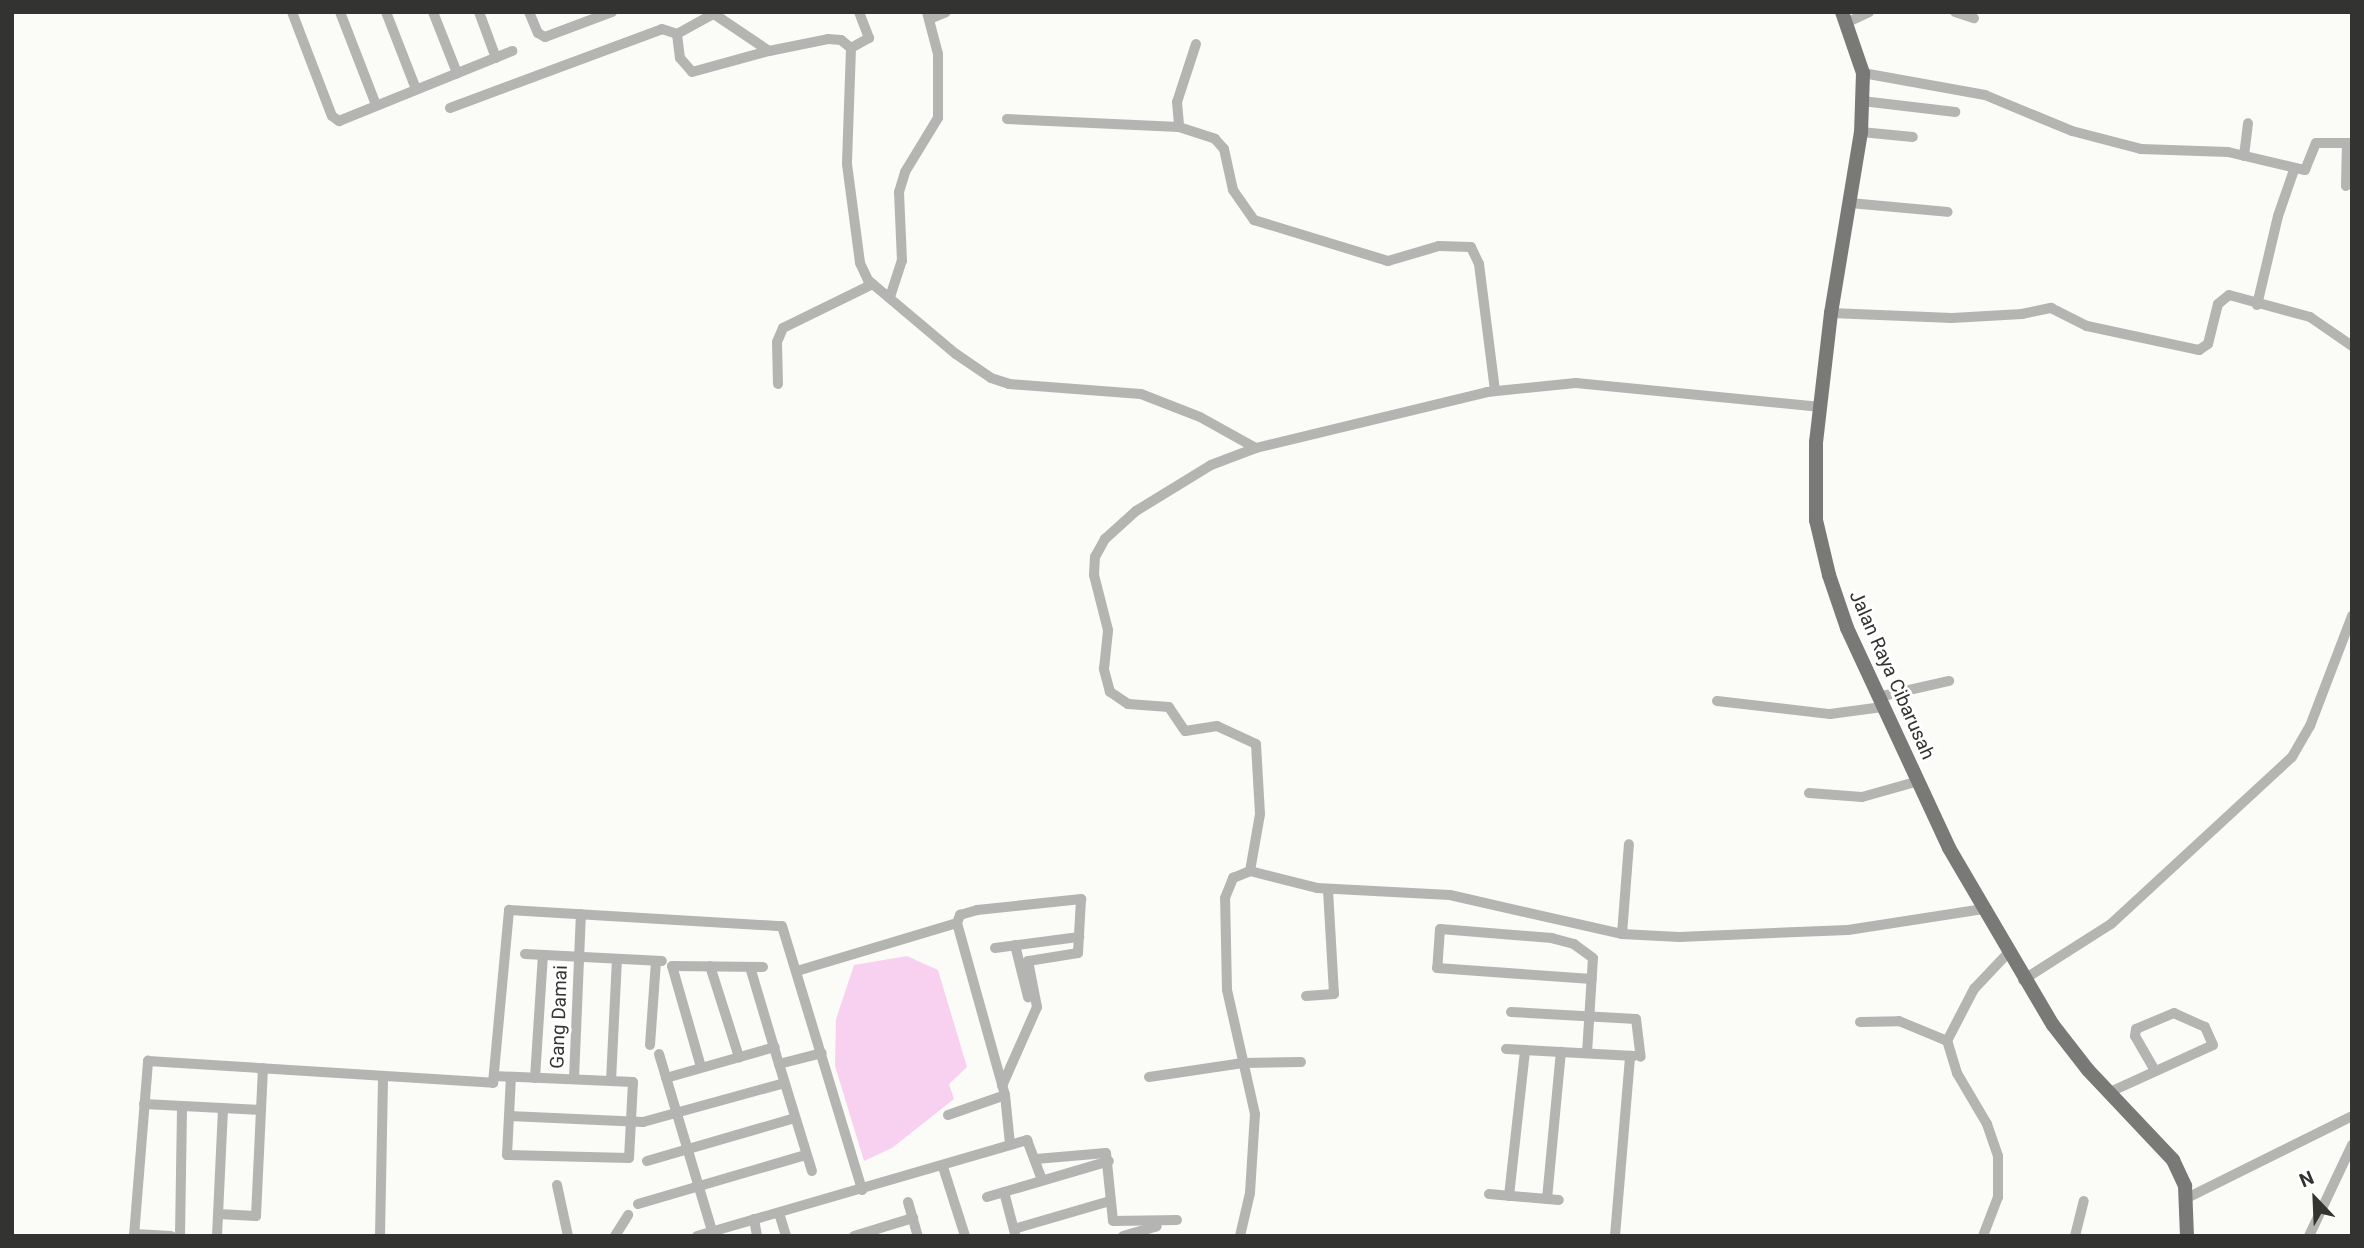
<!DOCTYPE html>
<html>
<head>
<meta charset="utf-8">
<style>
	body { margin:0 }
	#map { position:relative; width:2364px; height:1248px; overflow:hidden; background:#fbfcf7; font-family:Roboto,sans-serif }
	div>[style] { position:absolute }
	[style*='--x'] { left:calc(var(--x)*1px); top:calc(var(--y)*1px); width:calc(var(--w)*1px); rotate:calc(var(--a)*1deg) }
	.green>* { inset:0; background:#f9d1f0 }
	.minor>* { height:10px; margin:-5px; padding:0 5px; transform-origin:5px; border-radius:5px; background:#b4b5b3 }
	.major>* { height:14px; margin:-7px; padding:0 7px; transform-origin:7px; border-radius:7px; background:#797a77 }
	span { translate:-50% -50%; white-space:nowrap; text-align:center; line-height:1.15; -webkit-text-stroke:6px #fff; paint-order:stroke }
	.street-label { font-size:19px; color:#333332 }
	.frame { position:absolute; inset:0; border:14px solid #333332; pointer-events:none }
	.north { position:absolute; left:2280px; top:1164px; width:70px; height:70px; -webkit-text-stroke:5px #fff; paint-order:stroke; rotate:337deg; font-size:19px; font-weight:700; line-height:28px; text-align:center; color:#333332 }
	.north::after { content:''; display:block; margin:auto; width:24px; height:32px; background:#333332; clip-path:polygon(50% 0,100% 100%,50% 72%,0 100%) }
</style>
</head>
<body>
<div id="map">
	<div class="green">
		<div style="clip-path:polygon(907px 956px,938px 970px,967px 1067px,949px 1084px,954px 1099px,892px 1148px,864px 1161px,835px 1066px,836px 1019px,854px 965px)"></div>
	</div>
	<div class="minor">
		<div style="--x:292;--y:12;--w:111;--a:69"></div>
		<div style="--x:332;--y:116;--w:9;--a:36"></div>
		<div style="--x:339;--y:121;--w:187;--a:-22"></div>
		<div style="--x:340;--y:12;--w:100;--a:68.8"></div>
		<div style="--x:386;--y:12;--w:83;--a:68.7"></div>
		<div style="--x:433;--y:12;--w:66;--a:68.5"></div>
		<div style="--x:479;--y:12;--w:49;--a:69.7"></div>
		<div style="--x:529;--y:12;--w:23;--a:67"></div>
		<div style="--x:538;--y:33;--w:8;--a:30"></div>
		<div style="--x:545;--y:37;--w:72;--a:-20.5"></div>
		<div style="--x:711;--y:12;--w:70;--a:33.9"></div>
		<div style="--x:769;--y:51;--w:60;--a:-11.5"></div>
		<div style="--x:828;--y:39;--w:13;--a:4"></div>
		<div style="--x:841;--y:40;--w:13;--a:39"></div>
		<div style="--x:859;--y:12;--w:28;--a:69"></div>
		<div style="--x:869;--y:38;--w:21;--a:151"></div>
		<div style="--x:851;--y:48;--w:116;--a:92"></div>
		<div style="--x:847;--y:164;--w:100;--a:82.5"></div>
		<div style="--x:860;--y:263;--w:19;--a:65"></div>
		<div style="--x:868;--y:280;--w:115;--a:40.1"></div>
		<div style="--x:956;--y:354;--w:42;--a:34.4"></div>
		<div style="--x:991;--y:378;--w:19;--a:18"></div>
		<div style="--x:1009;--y:384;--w:132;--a:4.3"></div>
		<div style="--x:1141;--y:394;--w:63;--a:21.3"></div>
		<div style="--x:1200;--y:417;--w:64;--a:29"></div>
		<div style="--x:1955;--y:12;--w:20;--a:18"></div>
		<div style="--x:929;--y:19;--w:18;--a:-22"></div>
		<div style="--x:1848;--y:22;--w:23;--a:-25"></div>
		<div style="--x:677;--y:34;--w:24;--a:83"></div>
		<div style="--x:680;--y:58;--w:18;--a:49"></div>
		<div style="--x:692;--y:72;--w:80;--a:-15.3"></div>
		<div style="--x:1196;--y:44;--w:61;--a:108.1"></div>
		<div style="--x:1177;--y:102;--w:25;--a:85"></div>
		<div style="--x:1179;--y:127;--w:38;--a:18"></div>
		<div style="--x:1215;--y:139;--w:13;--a:48"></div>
		<div style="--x:1224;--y:149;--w:42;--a:77.6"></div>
		<div style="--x:1233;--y:190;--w:37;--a:55"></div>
		<div style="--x:1254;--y:220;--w:140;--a:17"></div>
		<div style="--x:1388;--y:261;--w:53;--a:-16.4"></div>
		<div style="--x:1439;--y:246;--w:32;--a:2"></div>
		<div style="--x:1471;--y:247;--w:19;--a:65"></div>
		<div style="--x:1479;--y:264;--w:128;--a:82.8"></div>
		<div style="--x:1863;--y:73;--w:124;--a:10.2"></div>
		<div style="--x:1985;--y:95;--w:94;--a:22.5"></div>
		<div style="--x:2072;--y:131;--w:71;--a:14.6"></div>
		<div style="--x:2141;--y:149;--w:87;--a:2"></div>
		<div style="--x:2228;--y:152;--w:79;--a:13.2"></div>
		<div style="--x:2305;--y:170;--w:29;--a:-68"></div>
		<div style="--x:2316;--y:143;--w:36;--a:0"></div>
		<div style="--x:1862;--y:101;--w:94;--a:6.7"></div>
		<div style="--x:450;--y:108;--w:226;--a:-20.4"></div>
		<div style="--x:662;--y:29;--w:16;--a:18"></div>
		<div style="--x:677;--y:34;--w:39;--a:-29"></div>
		<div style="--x:1007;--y:119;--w:172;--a:2.7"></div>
		<div style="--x:1861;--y:132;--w:52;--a:5.5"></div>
		<div style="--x:2244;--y:156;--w:33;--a:-83"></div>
		<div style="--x:2346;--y:186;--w:43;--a:-88.7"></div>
		<div style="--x:1850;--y:203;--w:98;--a:5.2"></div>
		<div style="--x:890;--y:297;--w:38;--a:-72"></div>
		<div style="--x:902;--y:261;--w:69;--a:-92.5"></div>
		<div style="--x:899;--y:192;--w:21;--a:-73"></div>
		<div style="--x:905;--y:172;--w:63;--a:-58.6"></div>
		<div style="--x:938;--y:118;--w:64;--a:-90"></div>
		<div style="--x:938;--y:54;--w:43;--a:-104.7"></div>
		<div style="--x:2257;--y:305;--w:91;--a:-76.7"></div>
		<div style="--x:2278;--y:216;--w:49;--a:-70.8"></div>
		<div style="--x:1831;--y:313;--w:121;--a:2.4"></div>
		<div style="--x:1952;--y:318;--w:70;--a:-3.3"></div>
		<div style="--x:2022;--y:314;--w:30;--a:-12"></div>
		<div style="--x:2051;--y:308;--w:40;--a:26.6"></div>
		<div style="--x:2087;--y:326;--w:115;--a:12.1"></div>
		<div style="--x:2199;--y:350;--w:11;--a:-34"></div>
		<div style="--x:2208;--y:344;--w:41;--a:-76"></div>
		<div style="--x:2218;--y:304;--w:14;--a:-39"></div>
		<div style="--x:2229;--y:295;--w:84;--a:15.2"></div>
		<div style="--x:2310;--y:317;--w:51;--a:34.6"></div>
		<div style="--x:778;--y:384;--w:42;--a:-91.4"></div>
		<div style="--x:777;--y:342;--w:15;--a:-67"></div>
		<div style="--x:783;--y:328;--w:100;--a:-26.1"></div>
		<div style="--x:1878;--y:697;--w:73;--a:-12.7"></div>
		<div style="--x:1717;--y:701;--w:114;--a:6.6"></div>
		<div style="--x:1830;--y:714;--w:53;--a:-7.5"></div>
		<div style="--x:1809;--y:793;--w:53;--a:4.3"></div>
		<div style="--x:1862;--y:797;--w:59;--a:-15.7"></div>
		<div style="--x:1250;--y:871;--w:58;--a:-80"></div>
		<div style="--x:1260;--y:814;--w:70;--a:-93.3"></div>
		<div style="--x:1256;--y:744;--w:43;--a:-155.2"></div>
		<div style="--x:1217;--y:726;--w:32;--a:171"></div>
		<div style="--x:1185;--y:731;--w:29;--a:-124"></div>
		<div style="--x:1169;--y:707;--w:41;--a:-175.8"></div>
		<div style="--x:1128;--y:704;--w:22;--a:-146"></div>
		<div style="--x:1110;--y:692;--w:24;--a:-105"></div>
		<div style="--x:1104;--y:669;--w:39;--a:-84"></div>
		<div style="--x:1108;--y:630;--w:57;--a:-104.3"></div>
		<div style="--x:1094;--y:575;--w:18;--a:-87"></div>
		<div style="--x:1095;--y:557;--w:21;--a:-61"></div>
		<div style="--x:1105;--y:539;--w:42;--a:-42.1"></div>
		<div style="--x:1136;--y:511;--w:88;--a:-31.5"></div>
		<div style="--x:1211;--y:465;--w:48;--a:-20.7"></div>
		<div style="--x:1256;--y:448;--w:238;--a:-13.6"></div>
		<div style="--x:1487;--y:392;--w:89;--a:-5.8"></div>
		<div style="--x:1576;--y:383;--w:246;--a:5.6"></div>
		<div style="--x:1622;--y:934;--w:57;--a:3"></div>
		<div style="--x:1679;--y:937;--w:169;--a:-2.4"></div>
		<div style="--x:1848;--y:930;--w:137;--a:-8.8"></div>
		<div style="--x:1015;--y:945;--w:54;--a:76"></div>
		<div style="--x:995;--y:948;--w:85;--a:-7.5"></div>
		<div style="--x:525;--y:954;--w:137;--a:2.9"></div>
		<div style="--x:710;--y:966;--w:96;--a:72.3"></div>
		<div style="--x:750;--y:967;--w:101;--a:73.4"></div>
		<div style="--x:779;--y:1064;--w:44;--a:-14.3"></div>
		<div style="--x:797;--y:971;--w:167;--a:-16.7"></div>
		<div style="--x:957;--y:923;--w:9;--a:-69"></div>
		<div style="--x:960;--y:915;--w:18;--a:-16"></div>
		<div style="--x:977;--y:910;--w:105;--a:-6"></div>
		<div style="--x:1081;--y:899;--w:54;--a:93.2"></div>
		<div style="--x:1078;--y:953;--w:51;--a:170.9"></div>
		<div style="--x:1028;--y:961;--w:47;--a:78.9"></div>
		<div style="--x:1037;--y:1007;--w:86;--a:113.9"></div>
		<div style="--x:2023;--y:980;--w:104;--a:-32.5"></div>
		<div style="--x:2111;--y:924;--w:246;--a:-42.7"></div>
		<div style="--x:2292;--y:757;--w:36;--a:-60"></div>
		<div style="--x:2310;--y:726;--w:118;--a:-69.1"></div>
		<div style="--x:1306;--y:996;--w:28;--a:-4"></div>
		<div style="--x:1334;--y:994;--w:105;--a:-93.3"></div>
		<div style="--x:1511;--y:1012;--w:125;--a:3.2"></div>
		<div style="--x:1636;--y:1019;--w:38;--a:83"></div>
		<div style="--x:1860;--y:1022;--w:39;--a:-1"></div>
		<div style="--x:1899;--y:1021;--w:52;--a:22.6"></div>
		<div style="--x:650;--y:1045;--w:84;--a:-85.9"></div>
		<div style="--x:1506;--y:1049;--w:128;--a:3.1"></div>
		<div style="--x:1587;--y:1053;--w:95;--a:-86.4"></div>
		<div style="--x:1593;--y:958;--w:24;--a:-144"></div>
		<div style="--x:1574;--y:944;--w:23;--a:-165"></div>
		<div style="--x:1552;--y:938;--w:112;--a:-175.4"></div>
		<div style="--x:1440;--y:929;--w:39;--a:94"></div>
		<div style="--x:1437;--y:968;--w:155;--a:4.1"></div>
		<div style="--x:659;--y:1054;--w:185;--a:73.3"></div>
		<div style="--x:779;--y:1064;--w:112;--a:72.9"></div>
		<div style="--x:701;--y:1067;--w:105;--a:-106"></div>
		<div style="--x:672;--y:966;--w:91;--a:0.6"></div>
		<div style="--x:494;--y:1076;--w:139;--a:2.5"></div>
		<div style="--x:633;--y:1082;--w:76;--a:93"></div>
		<div style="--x:629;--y:1158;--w:122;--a:-178.6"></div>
		<div style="--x:507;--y:1155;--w:78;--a:-87.1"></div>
		<div style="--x:1149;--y:1077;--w:95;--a:-8.5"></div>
		<div style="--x:1243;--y:1063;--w:58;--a:-1"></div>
		<div style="--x:535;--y:1078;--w:123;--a:-86.3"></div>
		<div style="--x:666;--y:1078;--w:113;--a:-15.9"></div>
		<div style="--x:574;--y:1079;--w:165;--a:-87.6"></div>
		<div style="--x:611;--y:1081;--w:122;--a:-87.2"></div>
		<div style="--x:2110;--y:1092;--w:113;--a:-24.5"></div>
		<div style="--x:2213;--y:1045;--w:20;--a:-114"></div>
		<div style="--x:2205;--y:1027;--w:34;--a:-156"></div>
		<div style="--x:2174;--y:1013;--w:41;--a:157.2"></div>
		<div style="--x:2136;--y:1029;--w:7;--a:98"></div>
		<div style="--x:2135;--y:1036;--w:39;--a:60"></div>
		<div style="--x:1005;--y:1095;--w:49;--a:84.2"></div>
		<div style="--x:144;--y:1104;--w:117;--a:2.9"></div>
		<div style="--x:948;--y:1115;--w:60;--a:-19.3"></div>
		<div style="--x:1005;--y:1095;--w:179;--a:-105.6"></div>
		<div style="--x:509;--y:1116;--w:134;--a:2.6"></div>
		<div style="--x:643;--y:1122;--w:147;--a:-15.4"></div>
		<div style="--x:1036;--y:1159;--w:70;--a:-4.9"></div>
		<div style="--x:1106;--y:1153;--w:68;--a:84.1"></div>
		<div style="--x:1113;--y:1221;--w:64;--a:-0.9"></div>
		<div style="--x:647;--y:1161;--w:154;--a:-16.2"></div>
		<div style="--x:943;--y:1167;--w:72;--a:72.3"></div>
		<div style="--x:557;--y:1185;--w:52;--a:77.8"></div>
		<div style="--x:1004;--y:1192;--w:43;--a:75.3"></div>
		<div style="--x:1489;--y:1194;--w:70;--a:4.9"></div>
		<div style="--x:1509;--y:1196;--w:147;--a:-83.7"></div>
		<div style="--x:987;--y:1197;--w:127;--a:-16.4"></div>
		<div style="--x:2187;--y:1198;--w:184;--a:-26.4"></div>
		<div style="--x:1547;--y:1199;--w:148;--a:-84.6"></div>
		<div style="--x:908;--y:1202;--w:35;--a:74"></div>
		<div style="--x:638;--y:1204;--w:175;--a:-16.3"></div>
		<div style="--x:779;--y:1213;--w:24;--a:73"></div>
		<div style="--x:218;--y:1214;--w:38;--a:3"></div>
		<div style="--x:256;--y:1216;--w:148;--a:-87.3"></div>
		<div style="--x:754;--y:1219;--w:17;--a:80"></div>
		<div style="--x:1014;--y:1229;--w:100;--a:-16.3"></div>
		<div style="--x:134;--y:1234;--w:37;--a:3"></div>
		<div style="--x:134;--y:1236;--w:176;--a:-85.4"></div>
		<div style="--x:148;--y:1061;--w:346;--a:3.6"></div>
		<div style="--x:493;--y:1083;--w:174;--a:-84.7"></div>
		<div style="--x:509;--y:910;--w:273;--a:3.4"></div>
		<div style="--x:782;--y:926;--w:276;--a:73.1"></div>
		<div style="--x:180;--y:1236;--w:130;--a:-89.1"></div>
		<div style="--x:217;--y:1236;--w:128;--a:-87.3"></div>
		<div style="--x:380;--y:1236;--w:160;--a:-88.9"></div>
		<div style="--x:615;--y:1236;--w:25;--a:-58"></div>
		<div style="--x:697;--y:1236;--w:344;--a:-16.2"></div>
		<div style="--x:1027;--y:1140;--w:43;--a:69.4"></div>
		<div style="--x:854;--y:1236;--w:62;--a:-17"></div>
		<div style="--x:1123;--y:1236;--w:35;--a:-16"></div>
		<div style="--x:1240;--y:1236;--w:44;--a:-76.9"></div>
		<div style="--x:1250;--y:1193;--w:79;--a:-86.4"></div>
		<div style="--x:1255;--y:1114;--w:127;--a:-102.7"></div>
		<div style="--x:1227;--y:990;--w:92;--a:-91.2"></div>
		<div style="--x:1225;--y:898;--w:22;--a:-68"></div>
		<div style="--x:1233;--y:878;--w:18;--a:-22"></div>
		<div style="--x:1250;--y:871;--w:69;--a:14.2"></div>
		<div style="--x:1317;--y:888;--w:133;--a:3"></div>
		<div style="--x:1450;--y:895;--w:176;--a:12.8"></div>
		<div style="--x:1622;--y:934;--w:90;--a:-85.6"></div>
		<div style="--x:1615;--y:1236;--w:181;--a:-85.2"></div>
		<div style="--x:1983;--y:1236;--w:42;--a:-69"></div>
		<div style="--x:1998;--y:1197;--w:41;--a:-90"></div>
		<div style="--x:1998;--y:1156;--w:34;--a:-109"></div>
		<div style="--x:1987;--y:1124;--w:59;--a:-120.5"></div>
		<div style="--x:1957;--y:1073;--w:34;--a:-107"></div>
		<div style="--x:1947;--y:1041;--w:59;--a:-62.6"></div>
		<div style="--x:1974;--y:989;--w:50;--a:-46.6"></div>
		<div style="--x:2075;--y:1236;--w:36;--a:-76"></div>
		<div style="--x:2309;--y:1236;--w:101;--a:-64.7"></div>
	</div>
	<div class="major">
		<div style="--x:1842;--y:12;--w:65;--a:71"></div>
		<div style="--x:1863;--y:73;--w:59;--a:91.9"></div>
		<div style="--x:1861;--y:132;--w:183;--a:99.4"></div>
		<div style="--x:1831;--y:313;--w:130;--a:96.6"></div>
		<div style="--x:1816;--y:442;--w:78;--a:90"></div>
		<div style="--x:1816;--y:520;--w:57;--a:76.7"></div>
		<div style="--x:1829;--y:575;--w:56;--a:71.2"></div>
		<div style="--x:1847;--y:628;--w:242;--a:65.1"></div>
		<div style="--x:1949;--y:848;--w:205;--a:59.6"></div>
		<div style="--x:2053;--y:1025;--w:57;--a:52.1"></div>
		<div style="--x:2088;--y:1070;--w:124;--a:46.6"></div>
		<div style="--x:2173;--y:1160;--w:29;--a:65"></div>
		<div style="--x:2185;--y:1186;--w:50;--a:87.7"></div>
	</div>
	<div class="street-label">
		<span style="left:1892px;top:675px;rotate:66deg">Jalan Raya Cibarusah</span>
		<span style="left:559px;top:1017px;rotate:-88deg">Gang Damai</span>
	</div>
	<div class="frame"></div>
	<div class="north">N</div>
</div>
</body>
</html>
